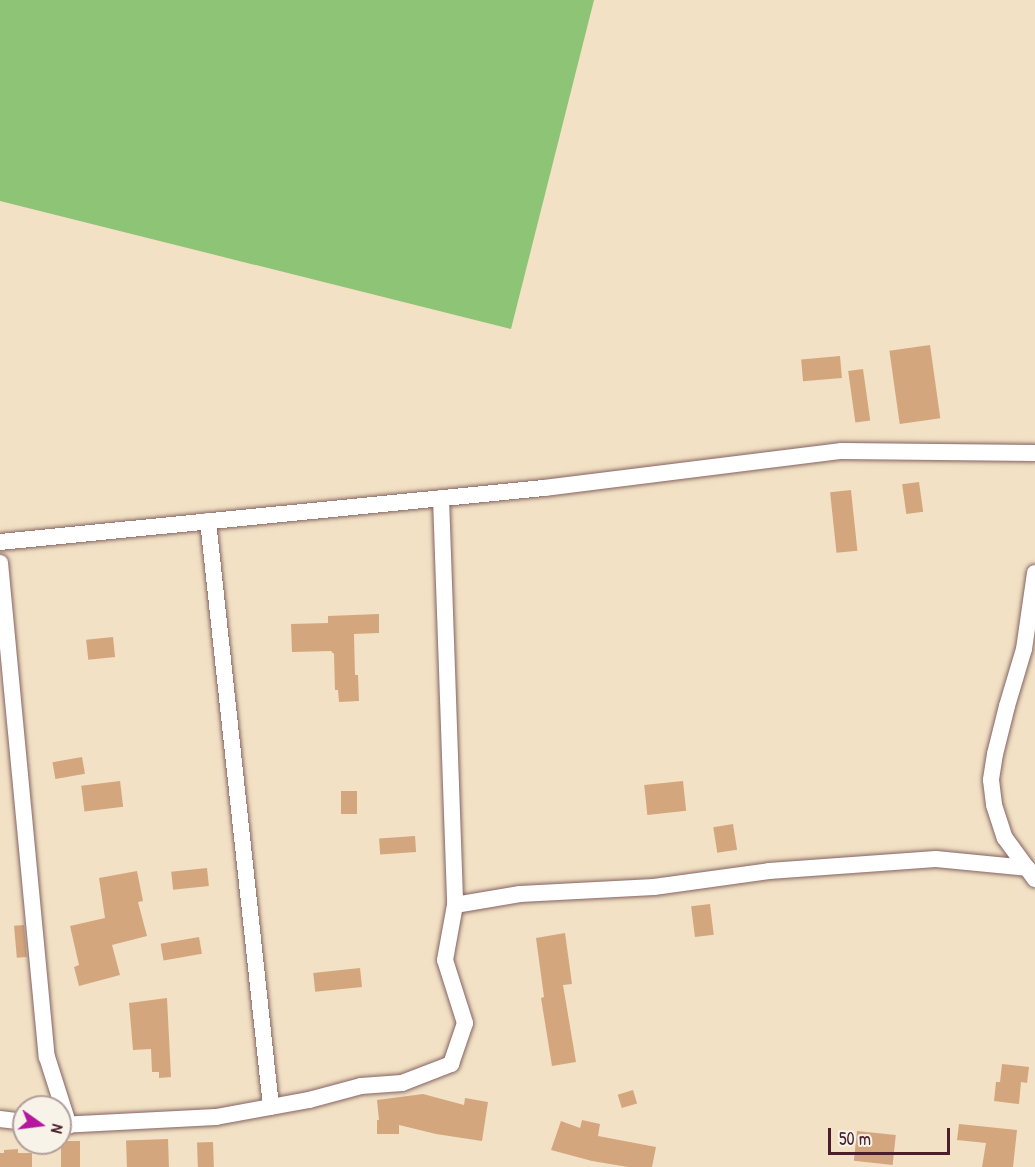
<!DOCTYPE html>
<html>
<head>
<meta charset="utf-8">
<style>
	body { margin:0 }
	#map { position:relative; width:1035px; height:1167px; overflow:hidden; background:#f2e1c5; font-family:"Patrick Hand",sans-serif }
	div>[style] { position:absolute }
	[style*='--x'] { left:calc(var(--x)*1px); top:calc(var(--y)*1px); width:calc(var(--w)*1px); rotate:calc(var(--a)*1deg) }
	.green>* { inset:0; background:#8ec476 }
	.building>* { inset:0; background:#d4a67e; transform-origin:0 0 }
	.roads { filter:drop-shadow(0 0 2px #856361) drop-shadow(0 0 2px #856361) }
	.minor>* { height:16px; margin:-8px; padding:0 8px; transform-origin:8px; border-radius:8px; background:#fff }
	span { translate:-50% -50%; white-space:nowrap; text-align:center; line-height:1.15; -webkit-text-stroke:6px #f7f3e8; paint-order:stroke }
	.north { position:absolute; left:12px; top:1095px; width:60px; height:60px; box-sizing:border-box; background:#f7f3e8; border:2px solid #b29e9c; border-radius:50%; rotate:104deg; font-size:16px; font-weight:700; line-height:24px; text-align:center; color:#4a1f2b }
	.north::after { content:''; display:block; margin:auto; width:21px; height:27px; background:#b5179e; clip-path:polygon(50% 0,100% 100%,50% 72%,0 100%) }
	.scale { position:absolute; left:828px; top:1128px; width:122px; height:27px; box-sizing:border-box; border:3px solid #4a1f2b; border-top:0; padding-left:8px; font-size:18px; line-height:21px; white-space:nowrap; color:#4a1f2b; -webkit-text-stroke:4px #f7f3e8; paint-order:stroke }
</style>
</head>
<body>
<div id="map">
	<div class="green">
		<div style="clip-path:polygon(0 0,594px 0,511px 329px,0 201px)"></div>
	</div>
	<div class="building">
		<div style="left:930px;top:345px;width:74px;height:41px;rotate:82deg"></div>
		<div style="left:840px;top:356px;width:22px;height:39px;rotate:85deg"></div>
		<div style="left:863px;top:369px;width:52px;height:15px;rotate:82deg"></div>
		<div style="left:919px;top:482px;width:30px;height:17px;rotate:82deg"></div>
		<div style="left:851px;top:490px;width:61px;height:21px;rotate:84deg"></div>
		<div style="clip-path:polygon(379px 614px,379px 633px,354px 634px,355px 675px,358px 675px,359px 701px,339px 702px,338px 690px,335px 690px,334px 654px,331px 651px,292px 652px,291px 624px,328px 623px,328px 616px)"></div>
		<div style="left:113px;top:637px;width:20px;height:27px;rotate:84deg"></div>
		<div style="left:82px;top:757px;width:17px;height:30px;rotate:80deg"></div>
		<div style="left:120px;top:781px;width:26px;height:39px;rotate:83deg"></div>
		<div style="left:683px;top:781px;width:30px;height:39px;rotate:84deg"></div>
		<div style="left:357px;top:791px;width:23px;height:16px;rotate:90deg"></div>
		<div style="left:733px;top:824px;width:26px;height:20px;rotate:81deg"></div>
		<div style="left:415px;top:836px;width:16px;height:36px;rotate:86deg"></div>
		<div style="left:207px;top:868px;width:18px;height:36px;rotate:84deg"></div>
		<div style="clip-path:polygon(137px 871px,143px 901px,138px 902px,147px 936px,112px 945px,120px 975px,79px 986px,74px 967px,79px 965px,70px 926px,105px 918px,99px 878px)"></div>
		<div style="left:710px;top:904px;width:31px;height:19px;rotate:83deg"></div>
		<div style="left:24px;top:925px;width:32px;height:10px;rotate:85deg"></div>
		<div style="clip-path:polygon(565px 933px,572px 984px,563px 985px,576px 1062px,552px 1066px,541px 998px,544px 997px,536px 938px)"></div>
		<div style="left:199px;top:937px;width:17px;height:39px;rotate:80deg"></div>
		<div style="left:360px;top:968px;width:19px;height:47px;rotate:84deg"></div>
		<div style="clip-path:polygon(167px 998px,171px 1077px,159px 1078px,159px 1072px,152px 1072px,151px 1049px,133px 1050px,129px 1003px)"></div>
		<div style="clip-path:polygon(1002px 1064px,1029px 1067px,1027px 1083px,1021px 1082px,1019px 1104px,994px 1101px,996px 1082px,1000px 1082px)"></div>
		<div style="left:633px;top:1090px;width:14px;height:16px;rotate:73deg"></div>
		<div style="clip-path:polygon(423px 1094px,464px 1105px,465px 1098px,488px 1102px,482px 1141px,436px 1134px,399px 1125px,399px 1134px,377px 1134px,377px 1120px,379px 1120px,377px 1100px)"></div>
		<div style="clip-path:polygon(582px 1120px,600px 1124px,598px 1136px,656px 1147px,652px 1167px,628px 1167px,592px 1161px,551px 1150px,561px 1121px,580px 1128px)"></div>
		<div style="clip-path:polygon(959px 1124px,1017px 1130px,1013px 1167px,982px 1167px,986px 1143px,957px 1140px)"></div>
		<div style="left:857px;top:1131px;width:39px;height:30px;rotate:6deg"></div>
		<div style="left:168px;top:1139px;width:28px;height:42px;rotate:88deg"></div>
		<div style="left:80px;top:1141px;width:26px;height:19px;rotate:90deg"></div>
		<div style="left:213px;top:1142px;width:25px;height:16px;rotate:88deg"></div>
		<div style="clip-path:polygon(18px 1149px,18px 1153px,32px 1153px,32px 1167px,0 1167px,0 1153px,4px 1153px,4px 1150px)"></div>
	</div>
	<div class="roads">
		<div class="minor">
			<div style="--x:441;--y:498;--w:407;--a:88"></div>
			<div style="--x:208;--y:521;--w:589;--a:83.86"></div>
			<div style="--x:0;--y:542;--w:547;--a:-5.67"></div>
			<div style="--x:544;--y:488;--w:300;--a:-7.1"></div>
			<div style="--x:842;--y:451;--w:193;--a:0.6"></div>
			<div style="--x:0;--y:563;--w:496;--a:84.6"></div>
			<div style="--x:47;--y:1057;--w:72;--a:72.3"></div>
			<div style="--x:1035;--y:573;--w:77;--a:98.2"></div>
			<div style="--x:1024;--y:649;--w:59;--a:106.6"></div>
			<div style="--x:1007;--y:706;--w:49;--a:104"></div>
			<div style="--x:995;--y:754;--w:26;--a:99"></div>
			<div style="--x:991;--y:780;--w:25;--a:83"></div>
			<div style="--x:994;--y:805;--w:35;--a:72"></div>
			<div style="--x:1005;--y:838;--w:51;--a:53.8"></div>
			<div style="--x:0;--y:1119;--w:24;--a:7"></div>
			<div style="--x:60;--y:1125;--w:156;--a:-2.9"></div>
			<div style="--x:216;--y:1117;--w:95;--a:-10.4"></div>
			<div style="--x:309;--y:1100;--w:54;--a:-15.1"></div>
			<div style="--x:361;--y:1086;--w:41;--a:-4.2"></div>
			<div style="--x:402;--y:1083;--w:53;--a:-21.2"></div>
			<div style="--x:451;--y:1064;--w:43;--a:-71.1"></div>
			<div style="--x:465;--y:1023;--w:66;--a:-107.6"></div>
			<div style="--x:445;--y:960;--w:56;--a:-79.7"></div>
			<div style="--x:455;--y:905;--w:66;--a:-9.6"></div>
			<div style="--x:520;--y:894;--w:134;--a:-3"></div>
			<div style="--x:654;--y:887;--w:116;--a:-7.9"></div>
			<div style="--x:769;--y:871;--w:167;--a:-4.1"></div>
			<div style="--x:936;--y:859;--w:92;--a:5.6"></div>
		</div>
	</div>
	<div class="north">N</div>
	<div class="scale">50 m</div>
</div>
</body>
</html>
